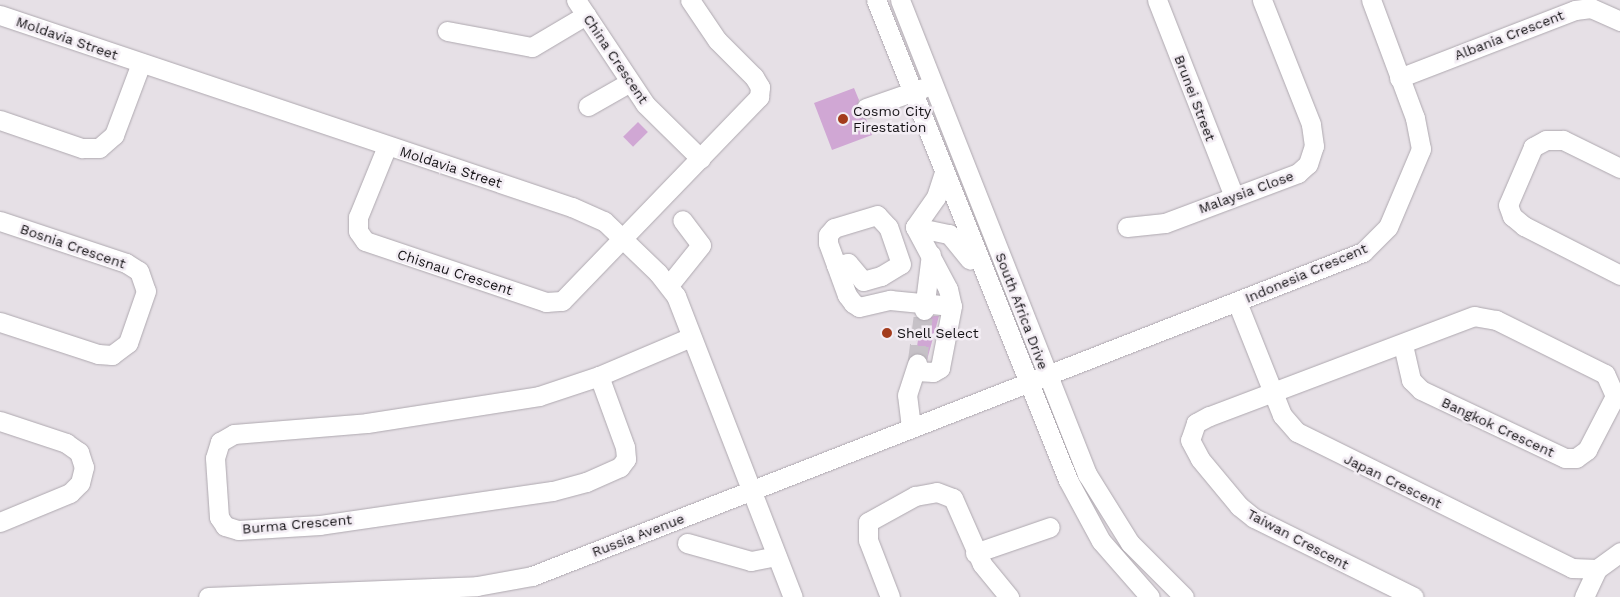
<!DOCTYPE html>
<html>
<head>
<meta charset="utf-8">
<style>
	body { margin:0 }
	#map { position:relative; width:1620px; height:597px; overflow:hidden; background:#e6e0e6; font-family:"Work Sans",sans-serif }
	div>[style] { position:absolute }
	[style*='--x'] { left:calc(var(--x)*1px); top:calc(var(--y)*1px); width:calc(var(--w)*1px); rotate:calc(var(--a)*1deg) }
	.building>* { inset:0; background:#d0a7d4; transform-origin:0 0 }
	.minor-tunnel>* { height:19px; margin-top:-9.5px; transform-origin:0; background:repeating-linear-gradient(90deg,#c6c1c7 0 19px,transparent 0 28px) }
	.roads { filter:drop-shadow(0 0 1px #aea8af) drop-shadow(0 0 1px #aea8af) }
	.minor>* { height:19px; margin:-9.5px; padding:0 9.5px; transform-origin:9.5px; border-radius:9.5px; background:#fff }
	.dots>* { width:14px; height:14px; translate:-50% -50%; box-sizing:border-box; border:2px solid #f3edf4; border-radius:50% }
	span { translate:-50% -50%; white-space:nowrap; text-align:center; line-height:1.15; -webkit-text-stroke:5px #f3edf4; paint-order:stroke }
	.street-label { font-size:14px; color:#141215 }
	.poi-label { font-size:14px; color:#141215 }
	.left { translate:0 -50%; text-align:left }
</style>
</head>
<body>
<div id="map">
	<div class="building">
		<div style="clip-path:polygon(854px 88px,859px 100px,856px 112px,866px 119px,872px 135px,832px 150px,814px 103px)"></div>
		<div style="left:638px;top:122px;width:14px;height:21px;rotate:45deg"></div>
		<div style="clip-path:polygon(934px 316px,939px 316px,927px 360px,916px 353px,921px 320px)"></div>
	</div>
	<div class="minor-tunnel">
		<div style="--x:917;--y:364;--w:54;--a:-82.6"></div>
	</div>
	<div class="roads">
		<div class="minor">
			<div style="--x:576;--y:0;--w:125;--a:56.4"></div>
			<div style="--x:645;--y:104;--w:78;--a:44.5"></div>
			<div style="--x:876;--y:0;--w:517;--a:68.2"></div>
			<div style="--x:1068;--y:480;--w:69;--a:61.6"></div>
			<div style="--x:1101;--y:541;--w:74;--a:48.8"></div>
			<div style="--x:900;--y:0;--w:510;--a:68.47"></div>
			<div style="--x:1087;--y:474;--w:81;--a:58.1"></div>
			<div style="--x:1130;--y:543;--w:76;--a:45"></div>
			<div style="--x:1157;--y:0;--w:211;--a:68.6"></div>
			<div style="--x:0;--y:15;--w:603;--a:18.56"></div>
			<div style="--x:572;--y:207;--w:35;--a:24"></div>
			<div style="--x:604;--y:221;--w:75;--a:43.9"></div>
			<div style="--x:658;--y:273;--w:29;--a:52"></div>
			<div style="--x:676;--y:296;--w:323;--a:68.8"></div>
			<div style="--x:447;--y:31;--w:86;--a:10.7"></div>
			<div style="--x:532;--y:47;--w:63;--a:-30.7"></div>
			<div style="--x:1399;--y:78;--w:189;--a:-21.1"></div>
			<div style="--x:1575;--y:10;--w:16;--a:-7"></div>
			<div style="--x:1591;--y:8;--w:32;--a:24"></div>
			<div style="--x:588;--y:106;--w:48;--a:-29.7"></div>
			<div style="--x:866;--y:108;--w:60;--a:-19.3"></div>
			<div style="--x:0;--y:120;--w:87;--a:18.9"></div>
			<div style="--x:82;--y:148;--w:17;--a:0"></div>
			<div style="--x:99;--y:148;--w:20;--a:-41"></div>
			<div style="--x:114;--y:135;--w:77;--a:-69.4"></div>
			<div style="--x:387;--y:146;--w:77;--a:112.2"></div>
			<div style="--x:358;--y:217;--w:14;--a:90"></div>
			<div style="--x:358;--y:231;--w:12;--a:55"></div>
			<div style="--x:365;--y:241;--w:191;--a:18.6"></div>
			<div style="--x:546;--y:302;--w:16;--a:-4"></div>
			<div style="--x:562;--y:301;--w:284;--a:-46"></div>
			<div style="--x:759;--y:97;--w:10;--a:-84"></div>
			<div style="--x:760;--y:87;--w:12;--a:-121"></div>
			<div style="--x:754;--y:77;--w:52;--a:-135"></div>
			<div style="--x:717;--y:40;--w:48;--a:-124"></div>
			<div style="--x:1620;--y:168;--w:64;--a:-153.8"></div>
			<div style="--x:1563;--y:140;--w:17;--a:180"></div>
			<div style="--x:1546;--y:140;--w:15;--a:152"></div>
			<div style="--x:1533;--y:147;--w:63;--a:113.3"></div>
			<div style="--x:1508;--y:205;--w:12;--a:70"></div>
			<div style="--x:1512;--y:216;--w:16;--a:40"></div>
			<div style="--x:1524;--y:226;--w:108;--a:27"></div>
			<div style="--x:0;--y:221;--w:133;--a:18.4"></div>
			<div style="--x:126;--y:263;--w:15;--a:32"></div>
			<div style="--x:139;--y:271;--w:21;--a:71"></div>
			<div style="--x:146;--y:291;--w:55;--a:109.1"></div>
			<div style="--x:128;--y:343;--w:20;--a:143"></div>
			<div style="--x:112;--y:355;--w:14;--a:-176"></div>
			<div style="--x:98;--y:354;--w:103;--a:-161.9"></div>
			<div style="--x:915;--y:227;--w:70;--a:62"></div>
			<div style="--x:948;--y:289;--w:17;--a:77"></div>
			<div style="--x:952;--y:306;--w:63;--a:101"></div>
			<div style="--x:940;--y:368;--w:8;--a:150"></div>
			<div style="--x:933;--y:372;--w:17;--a:-177"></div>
			<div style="--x:915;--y:227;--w:35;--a:12"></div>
			<div style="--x:949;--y:234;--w:33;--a:51"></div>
			<div style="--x:915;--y:227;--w:37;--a:-55"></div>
			<div style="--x:936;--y:197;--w:25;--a:-72"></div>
			<div style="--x:1127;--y:227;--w:38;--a:-6"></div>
			<div style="--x:1165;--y:223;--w:142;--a:-20.6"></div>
			<div style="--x:1298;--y:173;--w:13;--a:-42"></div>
			<div style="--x:1308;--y:164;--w:19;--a:-72"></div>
			<div style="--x:1314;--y:146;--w:22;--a:-98"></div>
			<div style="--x:1311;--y:124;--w:133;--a:-111.6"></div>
			<div style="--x:836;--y:265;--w:12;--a:-9"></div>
			<div style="--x:848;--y:263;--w:23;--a:50"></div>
			<div style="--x:863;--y:281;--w:19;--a:-16"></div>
			<div style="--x:881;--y:276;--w:23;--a:-31"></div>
			<div style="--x:901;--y:264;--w:39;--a:-109"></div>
			<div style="--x:888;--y:227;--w:16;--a:-133"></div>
			<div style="--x:877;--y:215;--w:45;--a:163.2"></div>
			<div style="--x:834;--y:228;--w:9;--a:131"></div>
			<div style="--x:828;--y:235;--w:8;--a:90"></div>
			<div style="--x:828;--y:243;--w:23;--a:70"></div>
			<div style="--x:836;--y:265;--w:32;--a:70"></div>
			<div style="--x:847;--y:295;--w:10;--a:53"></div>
			<div style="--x:853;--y:303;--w:7;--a:34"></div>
			<div style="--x:859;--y:307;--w:32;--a:-13"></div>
			<div style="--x:890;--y:300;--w:62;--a:5.5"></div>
			<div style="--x:669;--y:285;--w:51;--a:-51.3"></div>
			<div style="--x:701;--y:245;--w:31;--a:-127"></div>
			<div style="--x:1237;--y:302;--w:122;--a:68.3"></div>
			<div style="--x:1282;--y:415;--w:23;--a:49"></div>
			<div style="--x:1297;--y:432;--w:307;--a:26.3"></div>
			<div style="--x:1572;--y:568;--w:25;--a:2"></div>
			<div style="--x:1597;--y:569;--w:29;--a:-36"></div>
			<div style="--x:924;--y:310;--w:56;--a:-82.9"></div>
			<div style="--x:1403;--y:345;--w:36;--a:77"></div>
			<div style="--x:1411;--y:380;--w:14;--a:45"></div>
			<div style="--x:1421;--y:390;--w:159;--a:25.3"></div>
			<div style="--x:1565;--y:458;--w:11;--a:0"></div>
			<div style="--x:1576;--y:458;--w:14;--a:-36"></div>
			<div style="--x:1587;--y:450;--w:61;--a:-62.6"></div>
			<div style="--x:1615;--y:396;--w:24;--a:-114"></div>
			<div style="--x:1605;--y:374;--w:122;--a:-153.6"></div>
			<div style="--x:1496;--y:320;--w:22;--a:-170"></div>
			<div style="--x:1474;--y:316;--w:283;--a:159.3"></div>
			<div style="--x:1209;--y:416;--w:15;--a:152"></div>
			<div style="--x:1196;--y:423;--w:18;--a:109"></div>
			<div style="--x:1190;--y:440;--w:21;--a:62"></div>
			<div style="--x:1200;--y:459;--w:61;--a:50.3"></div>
			<div style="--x:1239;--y:506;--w:19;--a:39"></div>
			<div style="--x:1254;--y:518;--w:178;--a:26.3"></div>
			<div style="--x:599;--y:376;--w:76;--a:69.9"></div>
			<div style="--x:625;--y:447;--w:12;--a:85"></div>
			<div style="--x:626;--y:459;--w:10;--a:127"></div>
			<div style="--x:620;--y:467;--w:37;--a:156"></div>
			<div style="--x:586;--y:482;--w:35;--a:165"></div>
			<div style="--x:552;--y:491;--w:234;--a:171.7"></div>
			<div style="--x:320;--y:525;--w:82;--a:176.5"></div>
			<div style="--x:238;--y:530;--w:14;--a:-163"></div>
			<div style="--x:225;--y:526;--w:11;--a:-124"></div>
			<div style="--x:219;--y:517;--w:59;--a:-93.9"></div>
			<div style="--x:215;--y:458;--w:17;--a:-73"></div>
			<div style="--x:220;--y:442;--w:16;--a:-30"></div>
			<div style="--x:234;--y:434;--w:133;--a:-4.7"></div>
			<div style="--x:367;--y:423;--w:174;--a:-8.9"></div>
			<div style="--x:539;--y:396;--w:63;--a:-18.4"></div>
			<div style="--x:599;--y:376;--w:100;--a:-23"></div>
			<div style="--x:0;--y:421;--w:70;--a:18.4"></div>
			<div style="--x:66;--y:443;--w:16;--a:35"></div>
			<div style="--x:79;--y:452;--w:16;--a:72"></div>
			<div style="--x:84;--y:467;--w:16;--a:104"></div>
			<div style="--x:80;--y:483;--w:14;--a:135"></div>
			<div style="--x:70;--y:493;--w:76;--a:157.5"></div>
			<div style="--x:911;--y:427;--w:32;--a:-97"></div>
			<div style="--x:907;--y:395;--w:33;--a:-72"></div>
			<div style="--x:687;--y:543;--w:66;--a:15.7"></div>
			<div style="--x:751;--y:561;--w:26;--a:-11"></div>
			<div style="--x:975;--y:553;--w:79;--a:-19.1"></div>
			<div style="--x:208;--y:597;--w:269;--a:-2.3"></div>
			<div style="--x:477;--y:586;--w:56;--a:-10.3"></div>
			<div style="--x:532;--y:576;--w:892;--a:-21.3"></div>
			<div style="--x:1363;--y:252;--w:35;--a:-45"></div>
			<div style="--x:1388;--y:227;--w:85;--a:-67.1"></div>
			<div style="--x:1421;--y:149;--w:32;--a:-101"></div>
			<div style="--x:1415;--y:118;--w:126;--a:-110.4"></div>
			<div style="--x:890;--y:597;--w:61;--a:-111.1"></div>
			<div style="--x:868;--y:540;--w:18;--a:-90"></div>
			<div style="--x:868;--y:522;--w:54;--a:-29"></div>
			<div style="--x:915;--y:496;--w:22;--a:-10"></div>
			<div style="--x:937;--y:492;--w:17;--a:21"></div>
			<div style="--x:953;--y:498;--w:72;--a:66.3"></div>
			<div style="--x:982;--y:564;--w:43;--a:50.7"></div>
			<div style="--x:1584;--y:597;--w:31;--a:-65"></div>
		</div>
	</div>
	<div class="dots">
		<div style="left:843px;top:119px;background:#a33c1d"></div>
		<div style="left:887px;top:333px;background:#a33c1d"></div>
	</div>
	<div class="street-label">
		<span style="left:1509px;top:35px;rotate:-21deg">Albania Crescent</span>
		<span style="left:67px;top:38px;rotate:19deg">Moldavia Street</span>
		<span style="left:616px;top:59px;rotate:56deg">China Crescent</span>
		<span style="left:1195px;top:98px;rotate:69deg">Brunei Street</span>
		<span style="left:451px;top:167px;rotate:18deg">Moldavia Street</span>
		<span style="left:1246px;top:192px;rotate:-20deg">Malaysia Close</span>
		<span style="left:73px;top:246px;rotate:19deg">Bosnia Crescent</span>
		<span style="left:455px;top:272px;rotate:18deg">Chisnau Crescent</span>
		<span style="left:1306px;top:273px;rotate:-23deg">Indonesia Crescent</span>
		<span style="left:1022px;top:311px;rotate:69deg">South Africa Drive</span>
		<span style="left:1498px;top:427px;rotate:25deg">Bangkok Crescent</span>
		<span style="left:1393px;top:481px;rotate:26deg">Japan Crescent</span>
		<span style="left:297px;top:524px;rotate:-5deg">Burma Crescent</span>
		<span style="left:638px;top:535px;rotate:-21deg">Russia Avenue</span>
		<span style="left:1298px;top:539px;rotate:28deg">Taiwan Crescent</span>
	</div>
	<div class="poi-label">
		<span class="left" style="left:853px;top:119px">Cosmo City<br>Firestation</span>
		<span class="left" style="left:897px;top:333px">Shell Select</span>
	</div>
</div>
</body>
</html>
